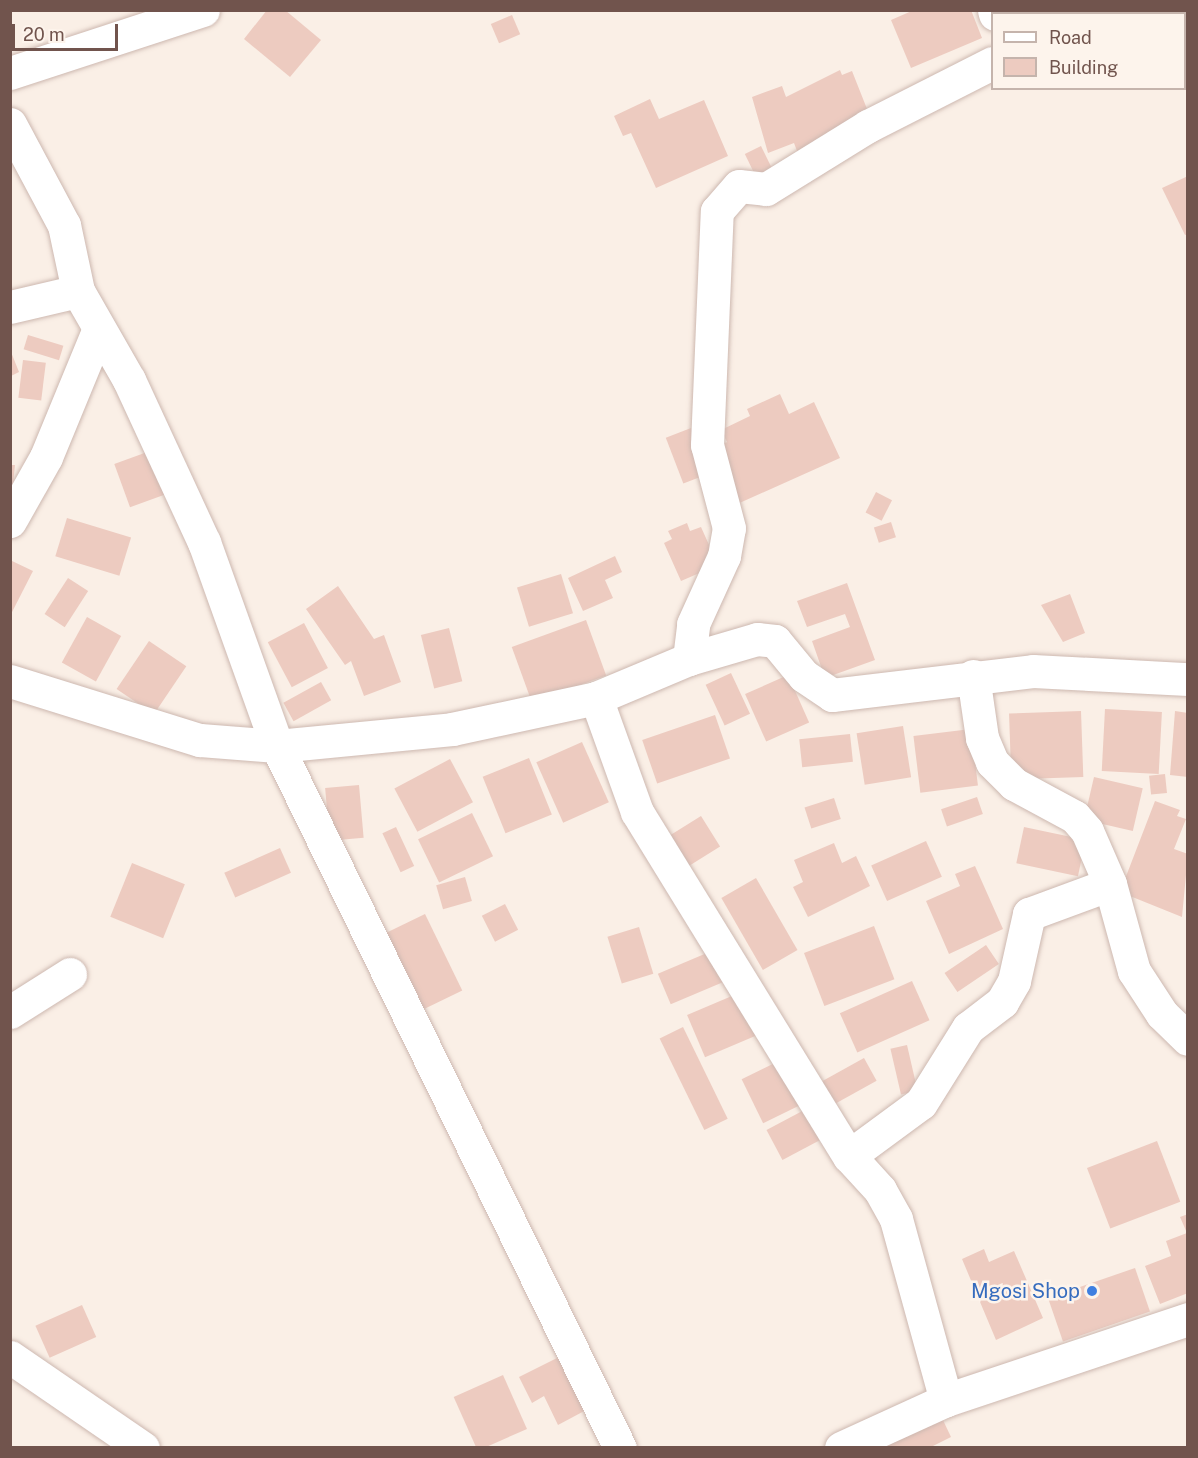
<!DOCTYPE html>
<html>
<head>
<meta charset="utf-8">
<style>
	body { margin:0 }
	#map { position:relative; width:1198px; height:1458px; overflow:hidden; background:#faefe6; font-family:"Public Sans",sans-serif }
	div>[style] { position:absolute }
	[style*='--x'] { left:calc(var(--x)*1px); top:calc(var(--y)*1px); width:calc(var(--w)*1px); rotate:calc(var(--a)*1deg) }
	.building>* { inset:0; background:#edcbc0; transform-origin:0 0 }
	.roads { filter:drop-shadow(0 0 2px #cdb8b0) drop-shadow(0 0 2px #cdb8b0) }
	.street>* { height:33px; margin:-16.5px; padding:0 16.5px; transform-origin:16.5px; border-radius:16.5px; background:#fff }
	.dots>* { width:16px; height:16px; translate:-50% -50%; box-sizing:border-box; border:3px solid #fdf4ec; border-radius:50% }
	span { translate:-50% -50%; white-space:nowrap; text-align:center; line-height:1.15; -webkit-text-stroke:5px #fdf4ec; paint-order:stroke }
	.shop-label { font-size:20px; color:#366cbe }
	.right { translate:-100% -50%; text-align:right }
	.frame { position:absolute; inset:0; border:12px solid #71544d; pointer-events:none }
	.legend { position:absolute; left:991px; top:12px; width:195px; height:78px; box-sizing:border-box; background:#fdf4ec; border:2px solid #c5b4ac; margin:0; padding:8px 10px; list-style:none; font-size:18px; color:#71544d }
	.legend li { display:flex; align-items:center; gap:12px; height:30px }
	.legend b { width:30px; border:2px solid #c5b4ac }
	.scale { position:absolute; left:12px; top:24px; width:106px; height:27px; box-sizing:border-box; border:3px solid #71544d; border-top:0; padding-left:8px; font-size:18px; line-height:21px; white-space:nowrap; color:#71544d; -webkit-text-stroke:4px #fdf4ec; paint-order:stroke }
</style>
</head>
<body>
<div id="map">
	<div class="building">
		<div style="clip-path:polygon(267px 10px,285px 10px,321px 40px,290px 77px,244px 39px)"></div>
		<div style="clip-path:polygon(914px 10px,971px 10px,982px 38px,911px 68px,891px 20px)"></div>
		<div style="left:512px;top:15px;width:21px;height:23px;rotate:67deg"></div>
		<div style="clip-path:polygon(840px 70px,842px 75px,852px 71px,869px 114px,797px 151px,794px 143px,768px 153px,752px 97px,782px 86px,786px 97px)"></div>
		<div style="clip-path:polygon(650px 99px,659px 119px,704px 100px,728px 156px,656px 188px,631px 133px,623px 136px,614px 116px)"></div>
		<div style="left:761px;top:146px;width:34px;height:18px;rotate:64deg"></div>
		<div style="clip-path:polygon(1188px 176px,1188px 234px,1185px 235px,1162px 188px)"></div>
		<div style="left:28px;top:335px;width:37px;height:15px;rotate:17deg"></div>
		<div style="clip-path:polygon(11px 352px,19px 372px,11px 376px)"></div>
		<div style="left:23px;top:360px;width:23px;height:38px;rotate:7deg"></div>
		<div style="clip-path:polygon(780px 394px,789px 414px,814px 402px,840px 458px,735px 505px,711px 450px,727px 442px,721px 430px,750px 416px,747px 409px)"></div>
		<div style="left:691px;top:428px;width:49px;height:27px;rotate:69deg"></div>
		<div style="left:150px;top:451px;width:46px;height:38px;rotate:70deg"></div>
		<div style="clip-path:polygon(10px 465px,15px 465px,12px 494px,10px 494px)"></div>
		<div style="left:876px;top:492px;width:18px;height:23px;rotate:27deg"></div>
		<div style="left:67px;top:518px;width:67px;height:40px;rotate:17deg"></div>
		<div style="left:891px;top:522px;width:16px;height:18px;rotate:72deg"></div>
		<div style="clip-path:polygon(687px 523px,690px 531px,701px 527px,718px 565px,681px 581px,664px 543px,672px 539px,668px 531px)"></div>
		<div style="clip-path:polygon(615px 556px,622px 572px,605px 580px,613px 598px,583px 611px,568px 578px)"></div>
		<div style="clip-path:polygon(12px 561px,33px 571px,10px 616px,10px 565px)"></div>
		<div style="left:561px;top:574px;width:41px;height:46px;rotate:73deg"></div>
		<div style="left:68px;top:578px;width:24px;height:43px;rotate:33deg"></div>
		<div style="clip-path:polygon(847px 583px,875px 660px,825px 678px,812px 641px,850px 627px,845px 614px,807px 627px,797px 601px)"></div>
		<div style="clip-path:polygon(338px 586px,374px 639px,384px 635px,401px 682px,364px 696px,351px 661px,345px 665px,306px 609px)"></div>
		<div style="clip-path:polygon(1070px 594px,1085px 633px,1063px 642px,1041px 605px)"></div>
		<div style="left:87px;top:617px;width:39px;height:52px;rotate:29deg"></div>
		<div style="left:586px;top:620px;width:59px;height:79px;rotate:70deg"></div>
		<div style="left:304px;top:623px;width:51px;height:41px;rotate:62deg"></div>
		<div style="left:449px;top:628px;width:55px;height:29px;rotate:76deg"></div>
		<div style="left:149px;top:641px;width:45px;height:58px;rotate:34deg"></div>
		<div style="left:731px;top:673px;width:45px;height:28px;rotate:65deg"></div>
		<div style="left:788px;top:675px;width:52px;height:47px;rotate:66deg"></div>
		<div style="left:321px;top:682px;width:21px;height:43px;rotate:61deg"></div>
		<div style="left:1105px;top:709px;width:57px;height:62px;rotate:3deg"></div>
		<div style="left:1081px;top:711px;width:66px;height:72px;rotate:88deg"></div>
		<div style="clip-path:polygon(1175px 711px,1188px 713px,1188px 777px,1170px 775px)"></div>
		<div style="left:715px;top:715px;width:46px;height:77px;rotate:71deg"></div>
		<div style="left:903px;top:726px;width:52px;height:47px;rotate:81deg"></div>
		<div style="left:971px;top:729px;width:57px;height:58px;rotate:83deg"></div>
		<div style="left:850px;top:734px;width:28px;height:51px;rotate:84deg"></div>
		<div style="left:582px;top:742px;width:66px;height:50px;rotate:66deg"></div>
		<div style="left:529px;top:758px;width:61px;height:50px;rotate:68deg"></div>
		<div style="left:450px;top:759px;width:49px;height:63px;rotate:62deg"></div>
		<div style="left:1165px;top:774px;width:19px;height:16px;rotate:84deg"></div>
		<div style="left:1094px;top:777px;width:50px;height:44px;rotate:13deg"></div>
		<div style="left:359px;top:785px;width:53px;height:34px;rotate:85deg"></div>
		<div style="left:977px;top:797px;width:18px;height:38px;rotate:71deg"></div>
		<div style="left:834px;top:798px;width:22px;height:31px;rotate:72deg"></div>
		<div style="clip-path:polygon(1155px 801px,1180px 810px,1177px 816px,1186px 819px,1174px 849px,1188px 854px,1182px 917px,1120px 892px)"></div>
		<div style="left:472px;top:813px;width:48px;height:60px;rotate:64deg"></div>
		<div style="left:701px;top:816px;width:36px;height:42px;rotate:58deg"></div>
		<div style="left:396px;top:827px;width:43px;height:15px;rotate:65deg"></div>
		<div style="left:1024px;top:827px;width:63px;height:37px;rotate:12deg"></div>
		<div style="left:926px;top:841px;width:39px;height:60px;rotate:66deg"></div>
		<div style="clip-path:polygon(834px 843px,842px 863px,856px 856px,870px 886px,808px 917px,793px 887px,803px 882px,794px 860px)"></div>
		<div style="left:280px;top:848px;width:27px;height:61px;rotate:66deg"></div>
		<div style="left:132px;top:863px;width:57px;height:58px;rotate:22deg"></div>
		<div style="clip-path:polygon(975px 866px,1003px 929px,949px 954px,926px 901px,960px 886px,955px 874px)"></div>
		<div style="left:465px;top:877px;width:25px;height:30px;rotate:74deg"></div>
		<div style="left:756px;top:878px;width:83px;height:40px;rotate:60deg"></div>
		<div style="left:505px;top:904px;width:29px;height:26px;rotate:63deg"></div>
		<div style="left:425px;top:914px;width:85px;height:43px;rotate:64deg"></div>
		<div style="left:874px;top:926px;width:57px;height:75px;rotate:69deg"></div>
		<div style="left:639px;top:927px;width:49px;height:33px;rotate:73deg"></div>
		<div style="left:986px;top:945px;width:23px;height:50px;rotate:56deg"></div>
		<div style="left:714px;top:950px;width:33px;height:61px;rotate:67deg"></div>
		<div style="left:912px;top:981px;width:43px;height:79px;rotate:66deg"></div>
		<div style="left:746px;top:990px;width:46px;height:64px;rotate:67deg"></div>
		<div style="left:683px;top:1027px;width:102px;height:26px;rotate:64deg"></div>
		<div style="left:907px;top:1045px;width:47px;height:17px;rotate:77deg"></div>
		<div style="left:864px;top:1058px;width:26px;height:51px;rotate:61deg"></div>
		<div style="left:783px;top:1059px;width:49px;height:46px;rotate:64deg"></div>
		<div style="left:808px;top:1108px;width:34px;height:47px;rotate:62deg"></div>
		<div style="left:1157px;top:1141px;width:65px;height:75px;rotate:69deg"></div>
		<div style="clip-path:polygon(1188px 1214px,1188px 1293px,1160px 1304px,1145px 1266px,1171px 1256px,1166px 1241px,1187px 1233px,1180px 1217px)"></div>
		<div style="clip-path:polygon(984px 1249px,989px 1262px,1014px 1251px,1043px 1318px,996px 1340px,962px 1259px)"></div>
		<div style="left:1135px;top:1268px;width:46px;height:92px;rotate:71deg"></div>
		<div style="left:82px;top:1305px;width:35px;height:51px;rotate:66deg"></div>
		<div style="clip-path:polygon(561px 1356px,588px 1409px,558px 1425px,544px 1396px,532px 1403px,519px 1377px)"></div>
		<div style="left:503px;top:1375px;width:59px;height:54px;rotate:66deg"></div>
		<div style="clip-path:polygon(941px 1416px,951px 1437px,929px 1448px,876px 1448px)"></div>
	</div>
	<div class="roads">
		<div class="street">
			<div style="--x:994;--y:10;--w:4;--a:76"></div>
			<div style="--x:1090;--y:14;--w:6;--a:-39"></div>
			<div style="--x:10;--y:73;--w:203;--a:-18.1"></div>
			<div style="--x:10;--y:124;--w:115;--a:61.9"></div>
			<div style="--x:64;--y:225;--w:67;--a:78"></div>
			<div style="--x:78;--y:291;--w:103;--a:60.2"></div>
			<div style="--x:129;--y:380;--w:179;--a:65.2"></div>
			<div style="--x:204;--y:542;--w:217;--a:70.3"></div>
			<div style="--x:277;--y:746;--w:781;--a:63.96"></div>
			<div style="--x:10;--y:307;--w:70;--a:-13.2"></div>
			<div style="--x:10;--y:521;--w:73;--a:-60.6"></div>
			<div style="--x:46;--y:457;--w:136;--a:-67.6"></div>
			<div style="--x:689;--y:659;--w:35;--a:-83"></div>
			<div style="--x:693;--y:624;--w:75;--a:-65.5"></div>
			<div style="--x:724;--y:556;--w:28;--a:-80"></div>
			<div style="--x:729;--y:528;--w:86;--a:-104.8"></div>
			<div style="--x:707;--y:445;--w:234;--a:-87.6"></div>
			<div style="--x:717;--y:211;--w:33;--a:-49"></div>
			<div style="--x:739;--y:186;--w:27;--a:6"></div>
			<div style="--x:766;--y:189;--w:120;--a:-31.7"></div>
			<div style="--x:868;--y:126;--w:139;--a:-26.9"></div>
			<div style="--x:973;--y:676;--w:63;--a:81.7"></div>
			<div style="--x:982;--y:738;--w:26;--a:67"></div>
			<div style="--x:992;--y:762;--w:31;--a:45"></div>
			<div style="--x:1014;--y:784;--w:69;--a:28.4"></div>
			<div style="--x:1075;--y:817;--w:18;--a:49"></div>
			<div style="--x:1087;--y:831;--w:58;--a:66.5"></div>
			<div style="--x:1110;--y:884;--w:90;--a:74.6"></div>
			<div style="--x:1134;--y:971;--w:51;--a:56.9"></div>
			<div style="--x:1162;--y:1014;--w:36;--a:44"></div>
			<div style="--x:10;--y:681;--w:199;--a:17.3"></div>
			<div style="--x:200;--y:740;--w:77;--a:4.5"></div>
			<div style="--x:277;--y:746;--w:176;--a:-5.5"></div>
			<div style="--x:452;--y:729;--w:147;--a:-12.1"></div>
			<div style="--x:596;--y:698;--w:101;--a:-22.8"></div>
			<div style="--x:689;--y:659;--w:71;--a:-16.4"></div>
			<div style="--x:757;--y:639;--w:18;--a:6"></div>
			<div style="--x:775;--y:641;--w:45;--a:50.4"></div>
			<div style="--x:804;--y:676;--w:34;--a:34"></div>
			<div style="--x:832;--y:695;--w:202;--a:-6.8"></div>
			<div style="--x:1033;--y:671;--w:155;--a:3"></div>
			<div style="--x:596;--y:698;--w:121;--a:70.2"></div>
			<div style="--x:637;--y:812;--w:404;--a:58.4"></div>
			<div style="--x:849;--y:1156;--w:46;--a:47.6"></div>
			<div style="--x:880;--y:1190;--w:33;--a:61"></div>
			<div style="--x:896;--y:1219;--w:188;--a:74.6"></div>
			<div style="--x:10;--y:1012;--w:71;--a:-32.3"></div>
			<div style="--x:849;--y:1156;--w:89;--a:-36.4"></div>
			<div style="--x:921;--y:1103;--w:89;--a:-57.9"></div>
			<div style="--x:968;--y:1028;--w:43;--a:-37.4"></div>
			<div style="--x:1002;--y:1002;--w:24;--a:-60"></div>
			<div style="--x:1014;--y:981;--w:69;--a:-77.4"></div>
			<div style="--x:1029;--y:914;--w:86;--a:-20.3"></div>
			<div style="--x:10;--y:1357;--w:161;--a:34.4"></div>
			<div style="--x:841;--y:1448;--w:115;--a:-24.6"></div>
			<div style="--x:946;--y:1400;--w:255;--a:-18.5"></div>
		</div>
	</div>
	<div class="dots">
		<div style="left:1092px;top:1291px;background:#3f7fe0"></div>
	</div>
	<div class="shop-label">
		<span class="right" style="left:1080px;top:1291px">Mgosi Shop</span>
	</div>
	<div class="frame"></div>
	<ul class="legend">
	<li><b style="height:8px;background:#fff"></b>Road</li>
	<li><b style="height:16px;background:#edcbc0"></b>Building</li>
	</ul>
	<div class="scale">20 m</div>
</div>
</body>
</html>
